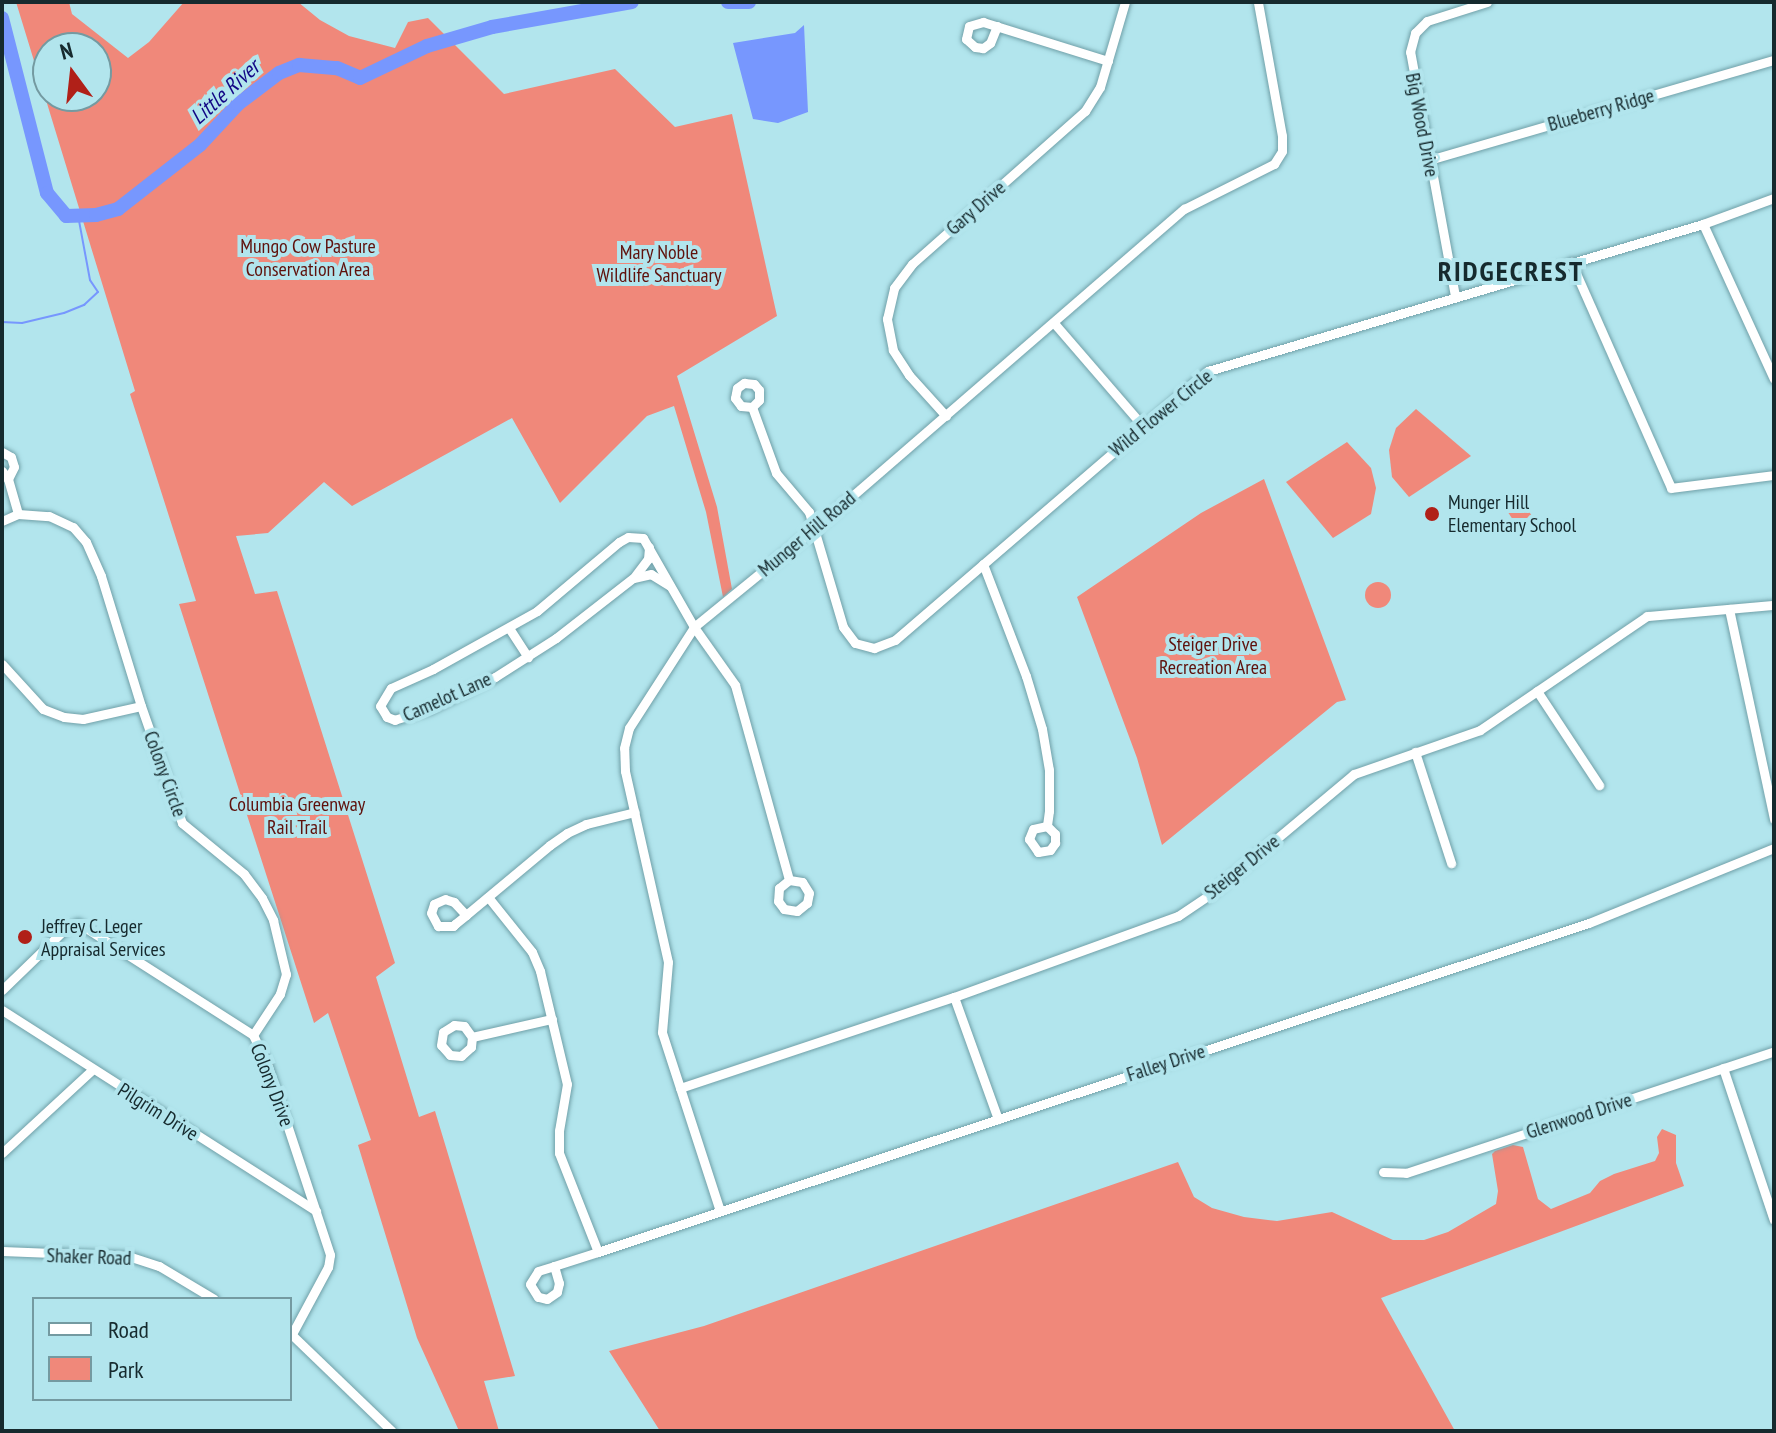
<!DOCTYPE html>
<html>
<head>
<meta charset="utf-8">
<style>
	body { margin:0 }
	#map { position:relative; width:1776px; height:1433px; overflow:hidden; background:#b2e5ed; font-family:"PT Sans Narrow",sans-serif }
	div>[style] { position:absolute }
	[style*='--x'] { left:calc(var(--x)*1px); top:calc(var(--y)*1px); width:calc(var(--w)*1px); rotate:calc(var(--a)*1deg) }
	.green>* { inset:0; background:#f0887a; transform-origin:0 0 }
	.round { border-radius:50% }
	.water>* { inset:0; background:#7797fe }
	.stream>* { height:2px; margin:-1px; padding:0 1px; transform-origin:1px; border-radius:1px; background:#7797fe }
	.river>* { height:14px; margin:-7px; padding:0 7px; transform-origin:7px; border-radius:7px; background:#7797fe }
	.roads { filter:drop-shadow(0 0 2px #70a0a8) drop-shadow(0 0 2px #70a0a8) }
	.minor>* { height:9px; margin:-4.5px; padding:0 4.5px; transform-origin:4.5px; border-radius:4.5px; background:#fff }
	.dots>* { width:22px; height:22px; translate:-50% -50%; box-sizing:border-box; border:4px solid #b2e5ed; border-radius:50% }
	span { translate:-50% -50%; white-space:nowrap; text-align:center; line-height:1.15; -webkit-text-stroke:8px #b2e5ed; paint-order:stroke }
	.street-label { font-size:20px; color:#162a2e }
	.park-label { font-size:20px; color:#5f110c }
	.poi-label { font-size:20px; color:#162a2e }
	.left { translate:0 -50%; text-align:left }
	.water-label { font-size:22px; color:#110685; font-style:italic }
	.district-label { font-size:28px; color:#162a2e; font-weight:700; letter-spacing:2px }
	.frame { position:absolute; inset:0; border:4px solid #162a2e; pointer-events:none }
	.legend { position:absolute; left:32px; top:1297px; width:260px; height:104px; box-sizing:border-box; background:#b2e5ed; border:2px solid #749aa1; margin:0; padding:10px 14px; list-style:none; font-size:24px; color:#162a2e }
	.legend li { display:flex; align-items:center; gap:16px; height:40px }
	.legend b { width:40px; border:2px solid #749aa1 }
	.north { position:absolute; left:32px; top:32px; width:80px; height:80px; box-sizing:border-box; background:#b2e5ed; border:2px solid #749aa1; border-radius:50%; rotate:345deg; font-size:22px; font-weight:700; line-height:32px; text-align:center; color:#162a2e }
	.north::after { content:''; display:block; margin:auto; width:28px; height:36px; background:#b02018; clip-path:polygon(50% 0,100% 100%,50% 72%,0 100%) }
</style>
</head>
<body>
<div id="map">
	<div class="green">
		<div style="clip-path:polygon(evenodd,16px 2px,69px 2px,72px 14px,128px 58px,149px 42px,184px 2px,298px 2px,320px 20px,349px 36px,395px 48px,408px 22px,428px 18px,504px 94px,615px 69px,675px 127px,732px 114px,777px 316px,677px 376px,717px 507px,732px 589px,723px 597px,706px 512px,674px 406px,647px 416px,560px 503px,512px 418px,352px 506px,324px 482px,268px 533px,236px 536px,255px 594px,277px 591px,395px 963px,376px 977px,419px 1117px,435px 1111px,515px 1376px,484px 1381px,499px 1431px,459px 1431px,417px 1338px,358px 1145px,371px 1140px,328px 1013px,314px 1023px,179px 604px,196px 601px,130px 394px,135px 391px,16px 2px,48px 48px,96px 48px,96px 96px,48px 96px,48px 48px)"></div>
		<div style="clip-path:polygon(1416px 409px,1471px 456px,1409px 497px,1392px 477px,1389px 450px,1396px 428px)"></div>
		<div style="clip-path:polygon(1347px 442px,1371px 468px,1376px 488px,1371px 514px,1333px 538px,1286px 482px)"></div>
		<div style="clip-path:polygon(1264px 479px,1346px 700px,1337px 702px,1162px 845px,1137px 758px,1077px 597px,1201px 513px)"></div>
		<div style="left:1517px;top:493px;width:30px;height:18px;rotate:57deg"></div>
		<div class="round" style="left:1365px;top:582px;width:26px;height:26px"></div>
		<div style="clip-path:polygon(1662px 1129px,1676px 1135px,1676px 1163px,1684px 1186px,1381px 1298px,1455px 1431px,660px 1431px,609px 1351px,704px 1326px,1178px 1162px,1194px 1197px,1212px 1208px,1244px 1217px,1277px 1221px,1332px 1212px,1393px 1240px,1424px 1240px,1448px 1232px,1496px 1204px,1498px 1191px,1492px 1154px,1495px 1151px,1513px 1145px,1523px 1147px,1538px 1199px,1551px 1209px,1590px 1193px,1600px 1181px,1614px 1174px,1655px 1161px,1659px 1153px,1657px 1137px)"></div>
	</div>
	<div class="water">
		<div style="clip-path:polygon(804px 25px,808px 112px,778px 123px,753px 119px,733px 43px,795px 33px)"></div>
	</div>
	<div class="stream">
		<div style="--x:2;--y:322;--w:20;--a:3"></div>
		<div style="--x:22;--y:323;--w:43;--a:-13.4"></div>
		<div style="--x:64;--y:313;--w:22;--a:-22"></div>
		<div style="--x:84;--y:305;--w:19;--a:-43"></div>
		<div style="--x:98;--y:292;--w:14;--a:-124"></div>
		<div style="--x:90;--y:280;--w:66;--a:-100.5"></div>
	</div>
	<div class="river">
		<div style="--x:728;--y:2;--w:21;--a:0"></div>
		<div style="--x:2;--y:18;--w:181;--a:75.6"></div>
		<div style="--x:47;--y:193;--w:30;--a:50"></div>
		<div style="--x:66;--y:216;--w:30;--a:-2"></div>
		<div style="--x:96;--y:215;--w:23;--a:-15"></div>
		<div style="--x:118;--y:209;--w:104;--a:-38"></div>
		<div style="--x:200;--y:145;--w:56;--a:-47.2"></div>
		<div style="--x:238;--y:104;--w:51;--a:-37.1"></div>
		<div style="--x:279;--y:73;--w:22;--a:-22"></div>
		<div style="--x:299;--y:65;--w:38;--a:5"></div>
		<div style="--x:337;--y:68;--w:25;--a:23"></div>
		<div style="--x:360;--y:78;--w:74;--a:-25.5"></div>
		<div style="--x:427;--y:46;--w:68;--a:-16.3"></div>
		<div style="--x:492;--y:27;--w:142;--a:-10.1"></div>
	</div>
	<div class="roads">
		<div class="minor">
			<div style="--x:997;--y:26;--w:18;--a:112"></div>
			<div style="--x:990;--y:43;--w:9;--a:144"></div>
			<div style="--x:983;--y:48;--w:8;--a:-173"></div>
			<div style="--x:975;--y:47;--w:12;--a:-138"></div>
			<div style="--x:966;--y:39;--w:13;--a:-77"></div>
			<div style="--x:969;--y:26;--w:15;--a:-16"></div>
			<div style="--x:983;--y:22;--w:131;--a:17.3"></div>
			<div style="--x:1429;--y:160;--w:359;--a:-16.2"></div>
			<div style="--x:1703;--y:224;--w:170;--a:65.4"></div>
			<div style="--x:1571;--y:262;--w:247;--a:66.1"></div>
			<div style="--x:1671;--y:488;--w:104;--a:-7.2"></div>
			<div style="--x:1455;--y:296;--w:248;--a:-100.4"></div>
			<div style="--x:1410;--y:52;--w:20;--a:-75"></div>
			<div style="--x:1415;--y:33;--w:17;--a:-45"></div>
			<div style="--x:1427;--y:21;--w:63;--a:-17.6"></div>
			<div style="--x:1054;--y:323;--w:135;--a:49.2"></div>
			<div style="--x:752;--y:407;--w:11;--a:-175"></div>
			<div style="--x:741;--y:406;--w:10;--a:-127"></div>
			<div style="--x:735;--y:398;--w:10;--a:-79"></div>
			<div style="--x:737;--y:388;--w:9;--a:-36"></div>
			<div style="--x:744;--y:383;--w:10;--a:6"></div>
			<div style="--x:754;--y:384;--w:8;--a:50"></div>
			<div style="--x:759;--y:390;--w:10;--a:90"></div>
			<div style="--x:759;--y:400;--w:10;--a:135"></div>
			<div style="--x:752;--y:407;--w:70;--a:70"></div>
			<div style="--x:776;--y:473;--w:51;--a:49.8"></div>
			<div style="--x:809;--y:512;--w:120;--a:73.5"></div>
			<div style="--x:843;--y:627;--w:20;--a:53"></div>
			<div style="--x:855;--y:643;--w:20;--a:15"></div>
			<div style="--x:874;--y:648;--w:22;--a:-21"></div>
			<div style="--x:895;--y:640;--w:413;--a:-40.7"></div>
			<div style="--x:1208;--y:371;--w:516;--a:-16.54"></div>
			<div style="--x:1703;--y:224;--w:76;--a:-20.1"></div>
			<div style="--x:946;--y:416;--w:55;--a:-132.1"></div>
			<div style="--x:909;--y:375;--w:30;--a:-123"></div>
			<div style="--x:893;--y:350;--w:32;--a:-101"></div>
			<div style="--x:887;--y:319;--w:32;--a:-77"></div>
			<div style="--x:894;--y:288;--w:30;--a:-53"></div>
			<div style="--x:912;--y:264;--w:231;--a:-41.5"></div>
			<div style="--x:1085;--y:111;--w:28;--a:-58"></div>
			<div style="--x:1100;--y:87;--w:89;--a:-73.6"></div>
			<div style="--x:2;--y:452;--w:10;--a:29"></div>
			<div style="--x:11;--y:457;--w:10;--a:73"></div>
			<div style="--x:14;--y:467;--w:13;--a:117"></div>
			<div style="--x:2;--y:471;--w:10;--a:53"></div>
			<div style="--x:8;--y:479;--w:36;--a:74"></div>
			<div style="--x:2;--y:521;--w:17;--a:-24"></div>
			<div style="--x:18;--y:514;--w:31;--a:4"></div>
			<div style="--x:49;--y:516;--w:26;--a:25"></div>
			<div style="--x:73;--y:527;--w:20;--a:49"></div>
			<div style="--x:86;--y:542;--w:37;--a:66"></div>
			<div style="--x:101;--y:576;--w:136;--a:72.9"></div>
			<div style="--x:141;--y:706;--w:124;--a:70.7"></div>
			<div style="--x:182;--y:823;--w:80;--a:39.4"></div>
			<div style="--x:244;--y:874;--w:30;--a:53"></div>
			<div style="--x:262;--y:898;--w:25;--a:63"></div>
			<div style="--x:273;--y:920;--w:56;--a:76.5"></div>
			<div style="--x:286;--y:974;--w:21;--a:107"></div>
			<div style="--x:280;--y:994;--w:49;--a:123.4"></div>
			<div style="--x:983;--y:564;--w:120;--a:69"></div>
			<div style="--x:1026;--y:676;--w:55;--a:73.2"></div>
			<div style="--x:1042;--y:729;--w:42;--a:80.3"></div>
			<div style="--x:1049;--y:770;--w:41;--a:90"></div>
			<div style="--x:1049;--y:811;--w:15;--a:98"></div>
			<div style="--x:1047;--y:826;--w:14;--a:168"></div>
			<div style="--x:1033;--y:829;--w:11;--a:112"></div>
			<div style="--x:1029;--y:839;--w:16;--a:55"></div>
			<div style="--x:1038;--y:852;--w:12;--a:-9"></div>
			<div style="--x:1050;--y:850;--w:9;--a:-54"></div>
			<div style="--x:1055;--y:843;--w:9;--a:-90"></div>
			<div style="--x:1055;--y:834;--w:11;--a:-135"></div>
			<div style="--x:635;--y:576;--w:21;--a:-53"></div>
			<div style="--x:648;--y:559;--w:12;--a:-85"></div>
			<div style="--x:670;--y:586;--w:22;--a:-148"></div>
			<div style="--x:651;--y:574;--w:18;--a:167"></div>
			<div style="--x:633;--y:578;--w:98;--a:142.1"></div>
			<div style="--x:556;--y:638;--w:72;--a:147.4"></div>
			<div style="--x:495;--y:677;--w:72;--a:153.8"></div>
			<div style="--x:430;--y:709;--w:37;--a:163"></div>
			<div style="--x:395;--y:720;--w:9;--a:-159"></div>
			<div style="--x:387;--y:717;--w:13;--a:-122"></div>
			<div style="--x:380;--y:706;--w:21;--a:-59"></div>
			<div style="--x:391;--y:688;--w:46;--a:-24.3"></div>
			<div style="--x:433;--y:669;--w:119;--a:-29.1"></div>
			<div style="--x:537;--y:611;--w:107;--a:-40.1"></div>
			<div style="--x:619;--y:542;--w:10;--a:-29"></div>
			<div style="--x:628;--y:537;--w:15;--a:4"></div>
			<div style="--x:643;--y:538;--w:103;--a:60.2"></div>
			<div style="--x:694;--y:627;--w:71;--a:54.7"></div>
			<div style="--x:735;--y:685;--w:202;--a:74.5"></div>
			<div style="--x:789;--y:880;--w:13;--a:141"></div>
			<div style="--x:779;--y:888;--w:13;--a:94"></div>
			<div style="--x:778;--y:901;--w:10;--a:53"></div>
			<div style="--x:784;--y:909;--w:13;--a:9"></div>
			<div style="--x:797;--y:911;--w:13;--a:-39"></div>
			<div style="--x:807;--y:903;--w:10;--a:-79"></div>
			<div style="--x:809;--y:893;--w:13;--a:-122"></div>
			<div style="--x:802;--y:882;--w:13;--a:-171"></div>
			<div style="--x:1729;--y:609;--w:215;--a:77.9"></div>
			<div style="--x:509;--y:628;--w:35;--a:57"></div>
			<div style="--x:2;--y:664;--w:61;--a:47.7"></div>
			<div style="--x:43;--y:709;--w:22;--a:21"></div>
			<div style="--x:64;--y:717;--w:19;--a:6"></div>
			<div style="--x:83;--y:719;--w:59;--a:-12.6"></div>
			<div style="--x:1537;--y:691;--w:113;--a:56.6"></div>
			<div style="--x:1415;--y:752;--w:117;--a:72"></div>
			<div style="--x:488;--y:897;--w:70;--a:51.3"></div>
			<div style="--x:532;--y:952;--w:21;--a:67"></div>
			<div style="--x:540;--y:971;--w:116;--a:76.6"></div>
			<div style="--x:567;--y:1084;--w:48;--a:99.7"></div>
			<div style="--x:559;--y:1131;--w:22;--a:90"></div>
			<div style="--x:559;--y:1153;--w:106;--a:68.5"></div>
			<div style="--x:466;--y:915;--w:18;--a:-133"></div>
			<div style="--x:454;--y:902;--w:9;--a:-162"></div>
			<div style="--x:445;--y:899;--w:12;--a:156"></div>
			<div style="--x:434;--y:904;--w:9;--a:108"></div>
			<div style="--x:431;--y:913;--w:15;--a:62"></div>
			<div style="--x:438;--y:926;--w:15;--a:0"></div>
			<div style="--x:453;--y:926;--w:3;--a:-45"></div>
			<div style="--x:455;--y:924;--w:14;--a:-39"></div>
			<div style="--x:466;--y:915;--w:109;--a:-39.8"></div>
			<div style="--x:550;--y:845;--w:21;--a:-35"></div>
			<div style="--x:567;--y:833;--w:21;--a:-25"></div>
			<div style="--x:586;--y:824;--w:50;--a:-13.8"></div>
			<div style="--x:2;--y:990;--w:88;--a:-44.1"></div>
			<div style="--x:65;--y:929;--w:14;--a:-25"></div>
			<div style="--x:78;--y:923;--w:208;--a:32.6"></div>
			<div style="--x:253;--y:1035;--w:32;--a:64"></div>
			<div style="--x:267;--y:1064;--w:201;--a:71.7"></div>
			<div style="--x:330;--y:1255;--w:12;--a:99"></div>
			<div style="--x:328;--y:1267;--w:76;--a:118.2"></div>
			<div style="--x:954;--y:997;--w:130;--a:70.2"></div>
			<div style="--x:2;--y:1010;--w:373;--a:32.6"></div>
			<div style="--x:472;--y:1037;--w:10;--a:96"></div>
			<div style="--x:471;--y:1047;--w:13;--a:138"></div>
			<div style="--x:461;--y:1056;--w:11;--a:-175"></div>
			<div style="--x:450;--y:1055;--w:13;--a:-132"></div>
			<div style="--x:441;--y:1045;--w:13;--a:-81"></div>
			<div style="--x:443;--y:1032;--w:13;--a:-32"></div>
			<div style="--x:454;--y:1025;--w:10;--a:6"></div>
			<div style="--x:464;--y:1026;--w:14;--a:54"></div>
			<div style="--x:472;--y:1037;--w:82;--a:-12.7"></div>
			<div style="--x:1723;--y:1068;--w:160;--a:71.5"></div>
			<div style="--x:680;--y:1088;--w:289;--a:-18.4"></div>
			<div style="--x:954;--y:997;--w:238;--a:-19.9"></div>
			<div style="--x:1178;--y:916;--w:36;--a:-34"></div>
			<div style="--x:1208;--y:896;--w:190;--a:-39.9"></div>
			<div style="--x:1354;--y:774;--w:133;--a:-19.2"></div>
			<div style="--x:1480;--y:730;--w:202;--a:-34.3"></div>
			<div style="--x:1647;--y:616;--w:127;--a:-5"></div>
			<div style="--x:2;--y:1153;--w:122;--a:-42.7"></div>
			<div style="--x:1383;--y:1172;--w:23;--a:2"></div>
			<div style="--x:1406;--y:1173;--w:388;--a:-18.3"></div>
			<div style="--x:720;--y:1211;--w:188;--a:-108"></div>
			<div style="--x:662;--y:1032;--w:70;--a:-85.1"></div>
			<div style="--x:668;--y:962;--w:196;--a:-102.7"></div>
			<div style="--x:625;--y:771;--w:23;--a:-92"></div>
			<div style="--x:624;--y:748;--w:21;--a:-76"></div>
			<div style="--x:629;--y:728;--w:120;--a:-57.2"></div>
			<div style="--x:694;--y:627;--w:154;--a:-39.2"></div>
			<div style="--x:813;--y:530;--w:491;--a:-40.9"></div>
			<div style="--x:1184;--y:209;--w:101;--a:-26.6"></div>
			<div style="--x:1274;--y:164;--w:15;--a:-58"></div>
			<div style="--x:1282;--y:151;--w:15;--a:-90"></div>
			<div style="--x:1282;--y:136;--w:136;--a:-100.2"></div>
			<div style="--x:2;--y:1251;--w:126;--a:2.3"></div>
			<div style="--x:128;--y:1256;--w:33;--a:18"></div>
			<div style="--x:159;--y:1266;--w:64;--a:31"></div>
			<div style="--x:554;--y:1266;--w:18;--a:74"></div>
			<div style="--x:559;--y:1283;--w:9;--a:103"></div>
			<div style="--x:557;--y:1292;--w:12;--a:145"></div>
			<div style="--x:547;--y:1299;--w:9;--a:-167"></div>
			<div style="--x:538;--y:1297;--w:15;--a:-122"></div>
			<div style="--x:530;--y:1284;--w:15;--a:-58"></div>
			<div style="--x:538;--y:1271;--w:17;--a:-17"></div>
			<div style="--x:554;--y:1266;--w:46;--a:-17.7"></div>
			<div style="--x:598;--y:1252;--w:1044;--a:-18.37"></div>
			<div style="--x:1589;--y:923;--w:200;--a:-22.1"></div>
			<div style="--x:290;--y:1333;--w:141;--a:43.9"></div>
		</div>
	</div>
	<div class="dots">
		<div style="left:1432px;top:514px;background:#b02018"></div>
		<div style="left:25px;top:937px;background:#b02018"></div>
	</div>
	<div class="street-label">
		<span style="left:1601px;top:110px;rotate:-16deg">Blueberry Ridge</span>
		<span style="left:1422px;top:125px;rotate:79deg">Big Wood Drive</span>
		<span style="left:976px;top:208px;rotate:-41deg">Gary Drive</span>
		<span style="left:1161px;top:413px;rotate:-39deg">Wild Flower Circle</span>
		<span style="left:807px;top:534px;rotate:-40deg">Munger Hill Road</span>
		<span style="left:447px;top:697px;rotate:-24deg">Camelot Lane</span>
		<span style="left:165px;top:774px;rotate:70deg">Colony Circle</span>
		<span style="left:1242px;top:867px;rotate:-39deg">Steiger Drive</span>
		<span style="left:1166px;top:1063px;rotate:-18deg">Falley Drive</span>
		<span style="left:272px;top:1085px;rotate:69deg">Colony Drive</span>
		<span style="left:158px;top:1112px;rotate:32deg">Pilgrim Drive</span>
		<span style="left:1579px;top:1116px;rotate:-18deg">Glenwood Drive</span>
		<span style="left:89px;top:1257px;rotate:2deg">Shaker Road</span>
	</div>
	<div class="park-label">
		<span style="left:308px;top:258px">Mungo Cow Pasture<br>Conservation Area</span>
		<span style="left:659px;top:264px">Mary Noble<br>Wildlife Sanctuary</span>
		<span style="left:1213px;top:656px">Steiger Drive<br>Recreation Area</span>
		<span style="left:297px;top:816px">Columbia Greenway<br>Rail Trail</span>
	</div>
	<div class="poi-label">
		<span class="left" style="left:1448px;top:514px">Munger Hill<br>Elementary School</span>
		<span class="left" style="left:41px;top:938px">Jeffrey C. Leger<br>Appraisal Services</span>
	</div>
	<div class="water-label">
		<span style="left:225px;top:92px;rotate:-42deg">Little River</span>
	</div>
	<div class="district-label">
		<span style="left:1511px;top:271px">RIDGECREST</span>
	</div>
	<div class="frame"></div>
	<ul class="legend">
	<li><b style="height:10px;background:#fff"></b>Road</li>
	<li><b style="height:22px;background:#f0887a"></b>Park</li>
	</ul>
	<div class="north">N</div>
</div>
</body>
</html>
